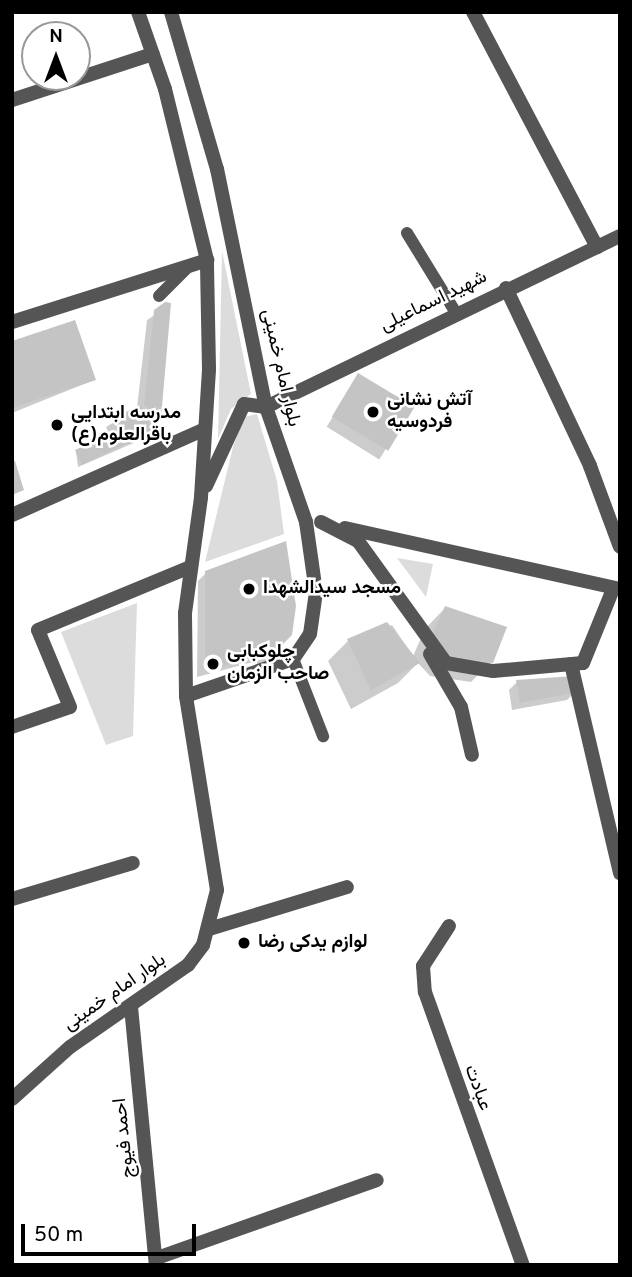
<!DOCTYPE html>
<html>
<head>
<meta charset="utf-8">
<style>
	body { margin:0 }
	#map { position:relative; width:632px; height:1277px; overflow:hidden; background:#fff; font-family:Overpass,Vazirmatn,sans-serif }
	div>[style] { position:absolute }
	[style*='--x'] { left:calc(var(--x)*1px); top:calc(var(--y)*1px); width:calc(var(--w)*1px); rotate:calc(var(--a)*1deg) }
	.green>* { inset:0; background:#dcdcdc }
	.shadow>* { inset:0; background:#0003; transform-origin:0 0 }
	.building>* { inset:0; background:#c4c4c4; transform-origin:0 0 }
	.service>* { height:12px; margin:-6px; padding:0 6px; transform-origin:6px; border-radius:6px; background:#555 }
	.minor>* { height:14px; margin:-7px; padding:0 7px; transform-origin:7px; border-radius:7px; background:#555 }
	.tertiary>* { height:14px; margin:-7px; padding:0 7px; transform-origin:7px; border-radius:7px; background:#555 }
	.dots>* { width:19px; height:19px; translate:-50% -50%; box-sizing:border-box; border:4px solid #fff; border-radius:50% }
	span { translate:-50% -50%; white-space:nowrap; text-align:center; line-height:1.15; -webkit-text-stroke:5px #fff; paint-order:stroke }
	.street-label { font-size:19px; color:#000 }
	.poi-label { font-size:19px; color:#000; font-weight:700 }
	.left { translate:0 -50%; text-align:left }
	.frame { position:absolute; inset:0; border:14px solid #000; pointer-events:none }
	.north { position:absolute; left:21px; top:21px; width:70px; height:70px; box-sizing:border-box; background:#fff; border:2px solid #999; border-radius:50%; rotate:0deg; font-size:19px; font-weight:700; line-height:28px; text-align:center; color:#000 }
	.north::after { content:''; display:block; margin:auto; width:24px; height:32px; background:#000; clip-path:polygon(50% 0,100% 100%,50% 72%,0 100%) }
	.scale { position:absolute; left:21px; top:1224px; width:175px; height:32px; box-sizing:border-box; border:4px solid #000; border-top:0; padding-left:9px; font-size:21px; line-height:24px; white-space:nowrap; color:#000; -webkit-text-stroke:5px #fff; paint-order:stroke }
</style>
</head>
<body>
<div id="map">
	<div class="green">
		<div style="clip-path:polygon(222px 251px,251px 394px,231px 409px,218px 439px)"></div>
		<div style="clip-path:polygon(257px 414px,277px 481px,284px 534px,205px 562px,233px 447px,244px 417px)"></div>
		<div style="clip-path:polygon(397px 558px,433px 564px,426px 597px)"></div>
		<div style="clip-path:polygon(137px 603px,133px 736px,106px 745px,61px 632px)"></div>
	</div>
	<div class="shadow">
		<div style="clip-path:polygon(169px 306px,159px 418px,151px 425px,146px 421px,151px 430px,143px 439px,78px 467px,76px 452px,110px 436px,106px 427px,137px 408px,147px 320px)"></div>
		<div style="clip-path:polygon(12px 343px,94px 380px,12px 413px)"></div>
		<div style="left:359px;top:375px;width:62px;height:61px;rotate:32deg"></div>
		<div style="clip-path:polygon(206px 573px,293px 624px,280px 651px,257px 668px,257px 661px,197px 677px,198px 581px)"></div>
		<div style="clip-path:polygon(445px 608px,491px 662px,471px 682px,430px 676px,418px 663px,398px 683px,351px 709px,328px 661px,348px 641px,392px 625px,413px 656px,425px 629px)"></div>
		<div style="clip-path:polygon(517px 682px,575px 692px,567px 700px,512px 710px,509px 690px)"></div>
	</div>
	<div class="building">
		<div style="clip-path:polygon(165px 302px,171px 303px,161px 418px,144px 405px,154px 310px)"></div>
		<div style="clip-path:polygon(75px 320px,96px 380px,12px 408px,12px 341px)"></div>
		<div style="left:358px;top:373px;width:66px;height:51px;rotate:31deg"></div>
		<div style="clip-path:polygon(141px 405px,153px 431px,82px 465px,75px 450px,118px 430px,113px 418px)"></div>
		<div style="clip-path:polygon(15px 461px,24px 490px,12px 495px,12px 462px)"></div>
		<div style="clip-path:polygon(286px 541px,296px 606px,292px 635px,265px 662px,264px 654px,205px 671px,205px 571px)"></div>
		<div style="clip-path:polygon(445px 606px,507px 627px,493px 663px,451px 656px,432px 636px)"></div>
		<div style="clip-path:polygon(387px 622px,420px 663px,371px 690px,347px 639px)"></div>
		<div style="clip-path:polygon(574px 676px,577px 692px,520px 703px,516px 680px)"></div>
	</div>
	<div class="service">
		<div style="--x:407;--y:233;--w:94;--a:58.5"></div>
		<div style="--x:159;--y:296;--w:42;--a:-45"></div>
		<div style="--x:293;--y:659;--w:83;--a:68.7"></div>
	</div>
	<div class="minor">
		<div style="--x:473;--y:12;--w:266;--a:62.2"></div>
		<div style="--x:12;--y:100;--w:148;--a:-18.1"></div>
		<div style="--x:506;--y:288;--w:197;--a:64.7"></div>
		<div style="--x:590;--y:466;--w:86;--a:69.7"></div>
		<div style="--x:12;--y:322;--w:205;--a:-17.6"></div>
		<div style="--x:266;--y:407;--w:393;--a:-25.8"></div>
		<div style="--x:12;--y:515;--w:211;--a:-24"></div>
		<div style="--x:321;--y:522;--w:42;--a:27.2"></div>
		<div style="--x:358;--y:541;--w:150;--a:54.2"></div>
		<div style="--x:446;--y:663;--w:48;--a:9.7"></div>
		<div style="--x:493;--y:671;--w:90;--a:-5.1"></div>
		<div style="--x:583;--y:663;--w:80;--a:-67.9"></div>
		<div style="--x:345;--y:528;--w:282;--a:12.5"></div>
		<div style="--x:430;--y:654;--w:61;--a:59.7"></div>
		<div style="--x:461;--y:707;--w:49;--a:77.1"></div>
		<div style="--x:571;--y:664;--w:215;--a:76.8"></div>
		<div style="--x:12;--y:727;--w:61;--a:-19"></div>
		<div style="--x:70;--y:707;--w:83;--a:-112.6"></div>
		<div style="--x:38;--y:630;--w:165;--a:-22.5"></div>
		<div style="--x:12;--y:899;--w:126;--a:-16.6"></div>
		<div style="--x:449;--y:926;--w:48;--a:123"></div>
		<div style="--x:423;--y:966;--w:26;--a:86"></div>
		<div style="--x:425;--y:992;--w:290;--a:70.3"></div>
		<div style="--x:209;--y:929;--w:144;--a:-16.9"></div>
		<div style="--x:157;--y:1258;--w:233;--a:-19.5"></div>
	</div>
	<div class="tertiary">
		<div style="--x:171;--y:12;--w:164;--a:73.7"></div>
		<div style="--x:217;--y:169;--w:243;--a:78.4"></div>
		<div style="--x:266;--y:407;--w:122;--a:70.8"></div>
		<div style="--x:306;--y:522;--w:71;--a:81.9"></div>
		<div style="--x:316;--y:592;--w:42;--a:98.1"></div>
		<div style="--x:310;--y:634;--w:30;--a:124"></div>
		<div style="--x:293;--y:659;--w:113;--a:160.9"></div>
		<div style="--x:206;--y:486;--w:90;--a:-65.1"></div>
		<div style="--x:244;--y:404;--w:22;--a:8"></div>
		<div style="--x:131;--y:1007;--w:259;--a:84.5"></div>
		<div style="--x:12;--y:1099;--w:78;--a:-41.9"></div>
		<div style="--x:70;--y:1047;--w:144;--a:-34.8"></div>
		<div style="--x:188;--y:965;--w:25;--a:-53"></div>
		<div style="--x:203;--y:945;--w:57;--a:-75.7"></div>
		<div style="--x:217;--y:890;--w:196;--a:-99.1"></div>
		<div style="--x:186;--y:696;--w:83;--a:-90.7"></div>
		<div style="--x:185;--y:613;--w:117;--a:-82.1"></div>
		<div style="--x:201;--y:497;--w:128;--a:-86.4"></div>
		<div style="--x:209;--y:369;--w:109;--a:-91.1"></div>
		<div style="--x:207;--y:260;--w:176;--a:-103.8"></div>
		<div style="--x:165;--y:89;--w:82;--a:-109.3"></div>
	</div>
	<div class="dots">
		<div style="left:373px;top:412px;background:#000"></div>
		<div style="left:57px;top:425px;background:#000"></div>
		<div style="left:249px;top:589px;background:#000"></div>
		<div style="left:213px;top:664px;background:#000"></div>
		<div style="left:244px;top:943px;background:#000"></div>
	</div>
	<div class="street-label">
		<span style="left:434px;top:302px;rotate:-26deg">شهید اسماعیلی</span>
		<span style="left:280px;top:368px;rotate:77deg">بلوار امام خمینی</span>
		<span style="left:115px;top:993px;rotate:-35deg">بلوار امام خمینی</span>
		<span style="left:477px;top:1088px;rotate:70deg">عبادت</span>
		<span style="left:125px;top:1138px;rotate:-96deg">احمد فیوج</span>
	</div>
	<div class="poi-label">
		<span class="left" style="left:387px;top:412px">آتش نشانی<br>فردوسیه</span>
		<span class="left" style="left:71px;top:425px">مدرسه ابتدایی<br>باقرالعلوم(ع)</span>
		<span class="left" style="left:263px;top:589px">مسجد سیدالشهدا</span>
		<span class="left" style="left:227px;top:664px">چلوکبابی<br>صاحب الزمان</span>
		<span class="left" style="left:258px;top:943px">لوازم یدکی رضا</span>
	</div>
	<div class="frame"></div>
	<div class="north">N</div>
	<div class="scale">50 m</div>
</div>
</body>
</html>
